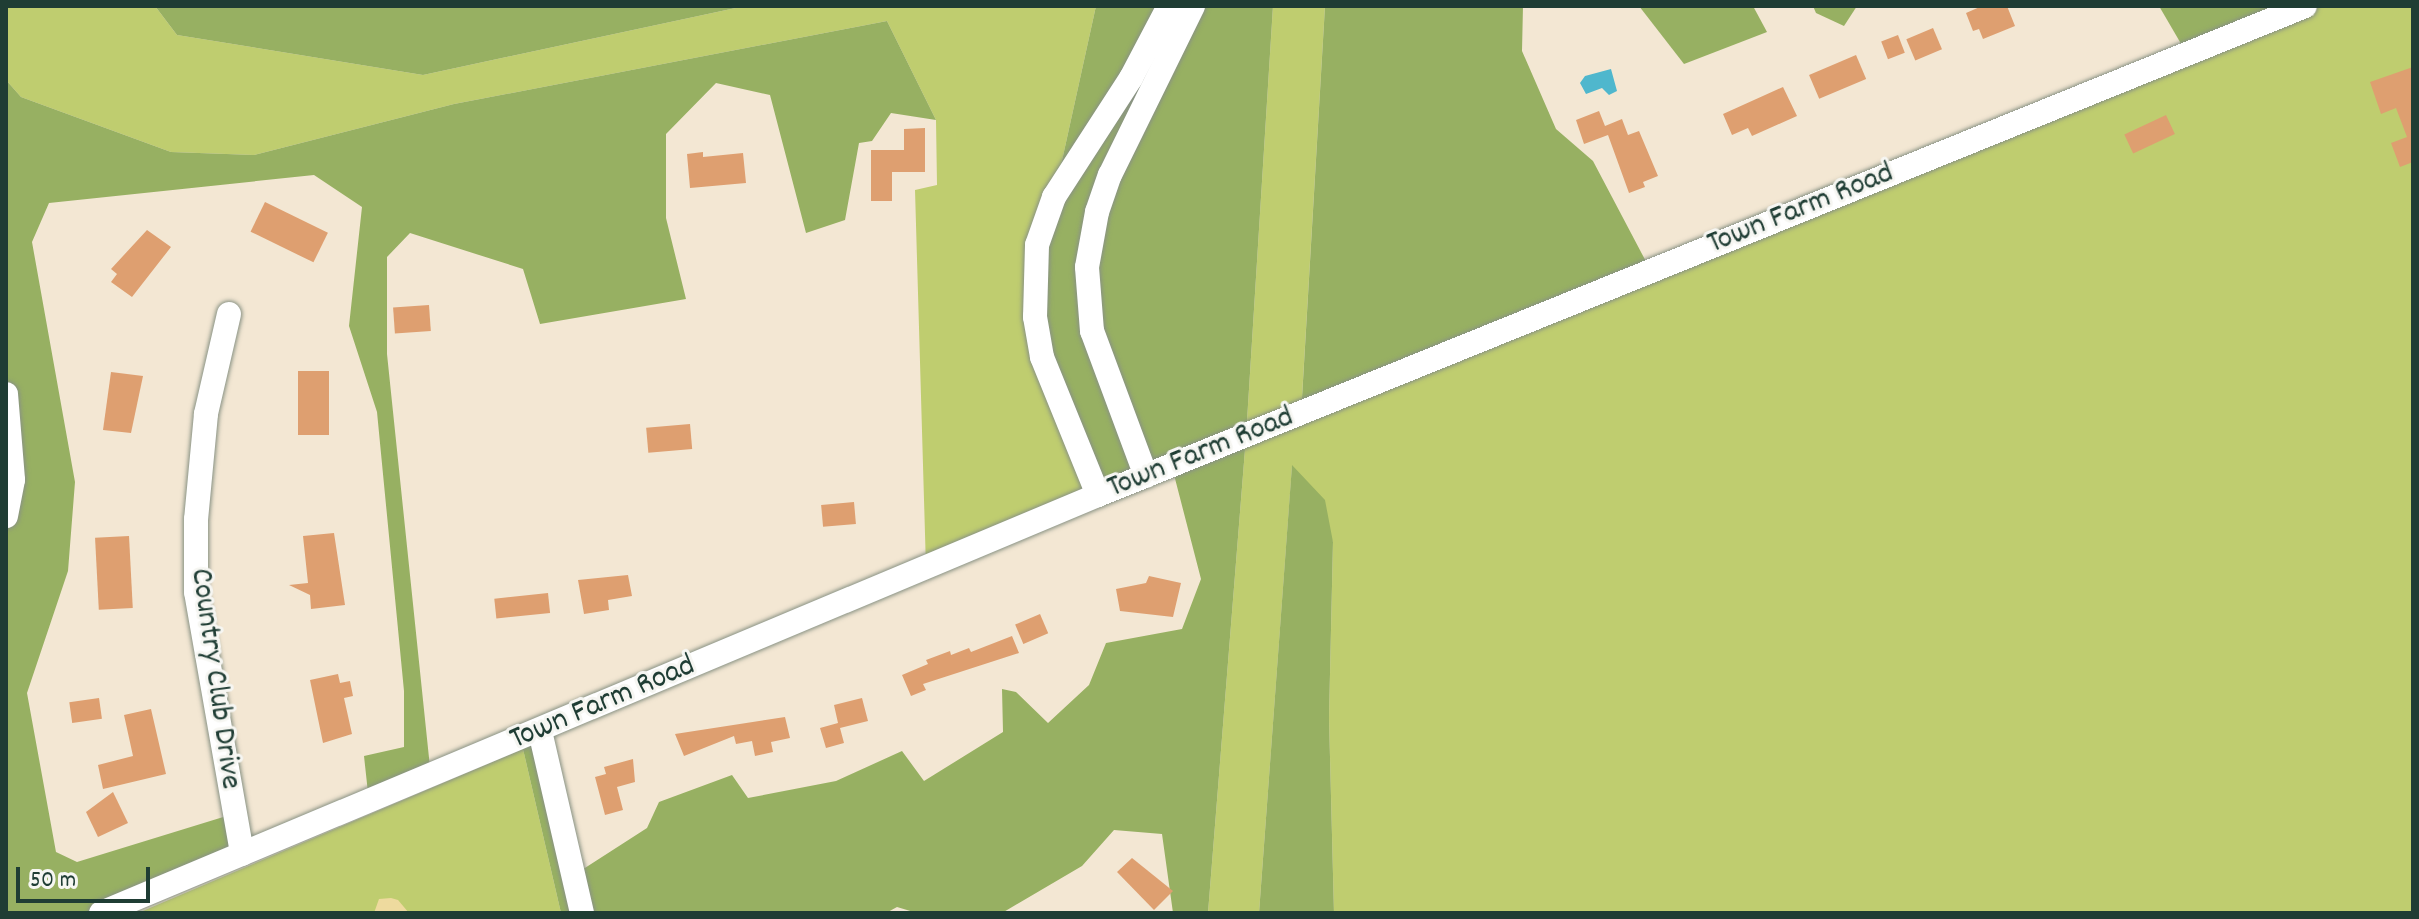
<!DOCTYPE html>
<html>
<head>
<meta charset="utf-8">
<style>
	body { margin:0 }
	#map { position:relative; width:2419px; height:919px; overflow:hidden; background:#f3e7d3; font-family:Dekko,sans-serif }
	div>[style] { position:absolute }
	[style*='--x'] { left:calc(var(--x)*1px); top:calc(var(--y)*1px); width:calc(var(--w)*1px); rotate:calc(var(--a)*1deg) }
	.green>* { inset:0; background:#bfcd6f }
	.forest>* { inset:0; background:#97b062 }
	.sand>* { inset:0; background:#eeda9e }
	.water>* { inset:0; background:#4fb7cd }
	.building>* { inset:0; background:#de9f70; transform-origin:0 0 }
	.roads { filter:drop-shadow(0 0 2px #899284) drop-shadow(0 0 2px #899284) }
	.minor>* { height:24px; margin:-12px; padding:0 12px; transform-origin:12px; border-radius:12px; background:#fff }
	span { translate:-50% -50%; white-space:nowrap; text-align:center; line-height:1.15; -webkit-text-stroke:6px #f6f6f2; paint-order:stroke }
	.street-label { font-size:32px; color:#1f3d34 }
	.frame { position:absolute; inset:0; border:8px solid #1f3d34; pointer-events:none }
	.scale { position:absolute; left:16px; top:867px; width:134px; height:36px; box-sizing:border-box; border:4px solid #1f3d34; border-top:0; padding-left:10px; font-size:24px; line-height:28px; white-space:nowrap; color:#1f3d34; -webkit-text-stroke:6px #f6f6f2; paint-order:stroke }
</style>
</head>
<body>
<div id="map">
	<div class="green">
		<div style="clip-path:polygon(6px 6px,155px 6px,177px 35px,423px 75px,745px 6px,1096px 6px,1054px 197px,1098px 495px,926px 568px,915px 190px,937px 185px,936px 120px,887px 21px,454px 104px,254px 155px,171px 152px,21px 97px,6px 80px)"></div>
		<div style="clip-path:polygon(1273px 6px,1325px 6px,1301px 414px,2305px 6px,2413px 6px,2413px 913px,1334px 913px,1329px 718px,1333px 542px,1292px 466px,1259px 913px,1208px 913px,1246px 437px)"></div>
		<div style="clip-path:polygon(523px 749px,561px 913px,138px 913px)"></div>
	</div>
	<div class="forest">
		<div style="clip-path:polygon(155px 6px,316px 8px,745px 6px,423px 75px,177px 35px)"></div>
		<div style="clip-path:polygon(1096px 6px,1273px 6px,1246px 437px,1208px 913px,1173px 913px,1162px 834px,1114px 830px,1082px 866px,1002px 913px,917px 913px,897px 907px,886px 913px,561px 913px,523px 749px,540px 731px,574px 875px,647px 828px,659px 802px,732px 775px,748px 798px,836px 781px,902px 751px,924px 781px,1003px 732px,1002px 689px,1016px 692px,1048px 723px,1089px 685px,1106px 643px,1182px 629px,1201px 579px,1172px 467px,1098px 495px,1035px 317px,1054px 197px)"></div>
		<div style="clip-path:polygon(1325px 6px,1523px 6px,1522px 51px,1556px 129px,1593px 161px,1651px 271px,1301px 415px)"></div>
		<div style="clip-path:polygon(1639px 6px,1753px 6px,1767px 32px,1684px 64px)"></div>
		<div style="clip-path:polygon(1813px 6px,1857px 6px,1844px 26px,1816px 13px)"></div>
		<div style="clip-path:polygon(2159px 6px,2305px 6px,2187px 54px)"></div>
		<div style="clip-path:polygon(887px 21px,936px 120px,891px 113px,872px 141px,859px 143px,845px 220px,806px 233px,770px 95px,716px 83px,666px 134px,666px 218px,686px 299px,540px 324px,523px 269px,410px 233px,387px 257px,387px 354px,431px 777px,369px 802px,364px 756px,404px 747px,404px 691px,377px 412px,349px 326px,362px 207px,314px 175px,49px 203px,32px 242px,75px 482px,68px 571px,27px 693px,56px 852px,77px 862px,233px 814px,242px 854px,101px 913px,6px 913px,6px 80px,21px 97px,171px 152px,254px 155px,454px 104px)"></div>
		<div style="clip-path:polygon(1292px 465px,1325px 500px,1333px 542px,1329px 718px,1334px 913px,1259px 913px)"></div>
	</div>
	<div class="sand">
		<div style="clip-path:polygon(391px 898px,398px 900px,409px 913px,374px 913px,379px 899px)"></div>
	</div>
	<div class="water">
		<div style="clip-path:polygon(1611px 69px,1617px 91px,1609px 95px,1602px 88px,1586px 94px,1580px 83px,1585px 76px)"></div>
	</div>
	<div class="building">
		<div style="clip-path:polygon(1982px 6px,2007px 6px,2015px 26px,1983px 39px,1979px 29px,1973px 31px,1966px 13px)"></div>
		<div style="left:1933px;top:28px;width:23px;height:29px;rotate:67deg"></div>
		<div style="left:1898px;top:35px;width:19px;height:18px;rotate:69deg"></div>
		<div style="left:1856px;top:55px;width:26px;height:51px;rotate:67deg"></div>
		<div style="clip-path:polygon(2413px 67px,2413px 162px,2400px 167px,2391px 143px,2407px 137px,2396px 108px,2381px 114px,2370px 82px)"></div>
		<div style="clip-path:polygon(1783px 87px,1797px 116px,1752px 136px,1748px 128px,1732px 135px,1723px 114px)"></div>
		<div style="clip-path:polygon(1599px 111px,1605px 126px,1622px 119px,1628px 135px,1639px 131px,1658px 176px,1643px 182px,1645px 187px,1629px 193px,1608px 135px,1584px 144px,1576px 120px)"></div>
		<div style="left:2166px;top:115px;width:21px;height:46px;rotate:65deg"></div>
		<div style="clip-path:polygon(925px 128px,925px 172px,892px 172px,892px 201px,871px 201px,871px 150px,904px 150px,904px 129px)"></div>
		<div style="clip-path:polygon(703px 152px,703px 157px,743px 153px,746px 183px,690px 188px,687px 154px)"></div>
		<div style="left:265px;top:202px;width:70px;height:33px;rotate:26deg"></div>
		<div style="clip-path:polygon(147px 230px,171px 247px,132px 297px,111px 282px,117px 274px,111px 269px)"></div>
		<div style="left:429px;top:305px;width:26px;height:36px;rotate:86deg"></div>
		<div style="left:298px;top:371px;width:31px;height:64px"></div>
		<div style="clip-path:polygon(111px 372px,143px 376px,131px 433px,103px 430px)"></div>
		<div style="left:690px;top:424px;width:25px;height:44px;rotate:85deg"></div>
		<div style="left:854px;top:502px;width:22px;height:33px;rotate:85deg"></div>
		<div style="clip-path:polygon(334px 533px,345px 605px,311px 609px,310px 595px,289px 585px,308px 583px,303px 536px)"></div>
		<div style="left:129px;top:536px;width:72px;height:34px;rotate:87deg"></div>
		<div style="clip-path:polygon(628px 575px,632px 596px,608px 600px,609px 610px,584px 614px,578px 580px)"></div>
		<div style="clip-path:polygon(1149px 576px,1181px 583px,1173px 617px,1120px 611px,1116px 589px,1146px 583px)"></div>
		<div style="left:548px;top:593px;width:20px;height:54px;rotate:84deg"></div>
		<div style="left:1040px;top:614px;width:21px;height:27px;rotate:67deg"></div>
		<div style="clip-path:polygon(1012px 636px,1019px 653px,923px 684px,926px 690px,911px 696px,902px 675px,928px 664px,926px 660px,950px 651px,951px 655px,969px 648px,971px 652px)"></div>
		<div style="clip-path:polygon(338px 674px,340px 683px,350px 681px,353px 696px,344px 698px,352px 734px,323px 743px,310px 680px)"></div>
		<div style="left:99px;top:698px;width:21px;height:30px;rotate:82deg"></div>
		<div style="clip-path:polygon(862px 698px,868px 721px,840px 728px,844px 743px,826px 748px,820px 728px,838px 723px,834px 705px)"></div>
		<div style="clip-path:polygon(151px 709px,166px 774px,103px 789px,98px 765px,133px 756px,124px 715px)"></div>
		<div style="clip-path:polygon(785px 717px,790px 738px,771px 742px,773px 752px,755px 756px,752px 741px,736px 744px,734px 736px,684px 756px,675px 734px)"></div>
		<div style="clip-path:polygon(633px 759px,635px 782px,617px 787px,623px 810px,605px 815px,595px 777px,606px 774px,604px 767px)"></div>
		<div style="clip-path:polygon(113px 792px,128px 823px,98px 837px,86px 812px)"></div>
		<div style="clip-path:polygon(1132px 858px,1173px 891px,1154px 910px,1117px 872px)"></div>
	</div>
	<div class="roads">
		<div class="minor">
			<div style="--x:229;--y:314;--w:103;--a:103"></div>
			<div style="--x:206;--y:414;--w:105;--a:95.4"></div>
			<div style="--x:196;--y:519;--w:73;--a:90"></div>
			<div style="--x:196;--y:592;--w:266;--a:80"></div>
			<div style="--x:6;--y:394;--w:86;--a:85.3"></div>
			<div style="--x:13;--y:480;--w:37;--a:101"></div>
			<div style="--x:1146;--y:476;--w:155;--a:-110.4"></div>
			<div style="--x:1092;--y:331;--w:64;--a:-94.5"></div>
			<div style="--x:1087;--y:267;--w:56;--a:-79.7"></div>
			<div style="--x:1097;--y:212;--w:39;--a:-71"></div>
			<div style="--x:1110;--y:175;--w:188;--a:-63.8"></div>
			<div style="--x:1098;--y:495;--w:149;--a:-112.1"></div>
			<div style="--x:1042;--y:357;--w:41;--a:-99.9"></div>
			<div style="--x:1035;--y:317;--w:72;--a:-88.4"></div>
			<div style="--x:1037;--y:245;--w:51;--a:-70.5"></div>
			<div style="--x:1054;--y:197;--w:142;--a:-57.1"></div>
			<div style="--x:1131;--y:78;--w:81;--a:-62.2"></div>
			<div style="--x:540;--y:731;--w:187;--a:77"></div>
			<div style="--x:101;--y:913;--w:1081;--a:-22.75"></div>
			<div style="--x:1098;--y:495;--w:1302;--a:-22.05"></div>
		</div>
	</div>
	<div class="street-label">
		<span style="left:1801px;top:210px;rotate:-22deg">Town Farm Road</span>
		<span style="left:1201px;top:454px;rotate:-22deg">Town Farm Road</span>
		<span style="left:214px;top:679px;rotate:82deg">Country Club Drive</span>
		<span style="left:603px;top:704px;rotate:-23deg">Town Farm Road</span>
	</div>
	<div class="frame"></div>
	<div class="scale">50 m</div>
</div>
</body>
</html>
